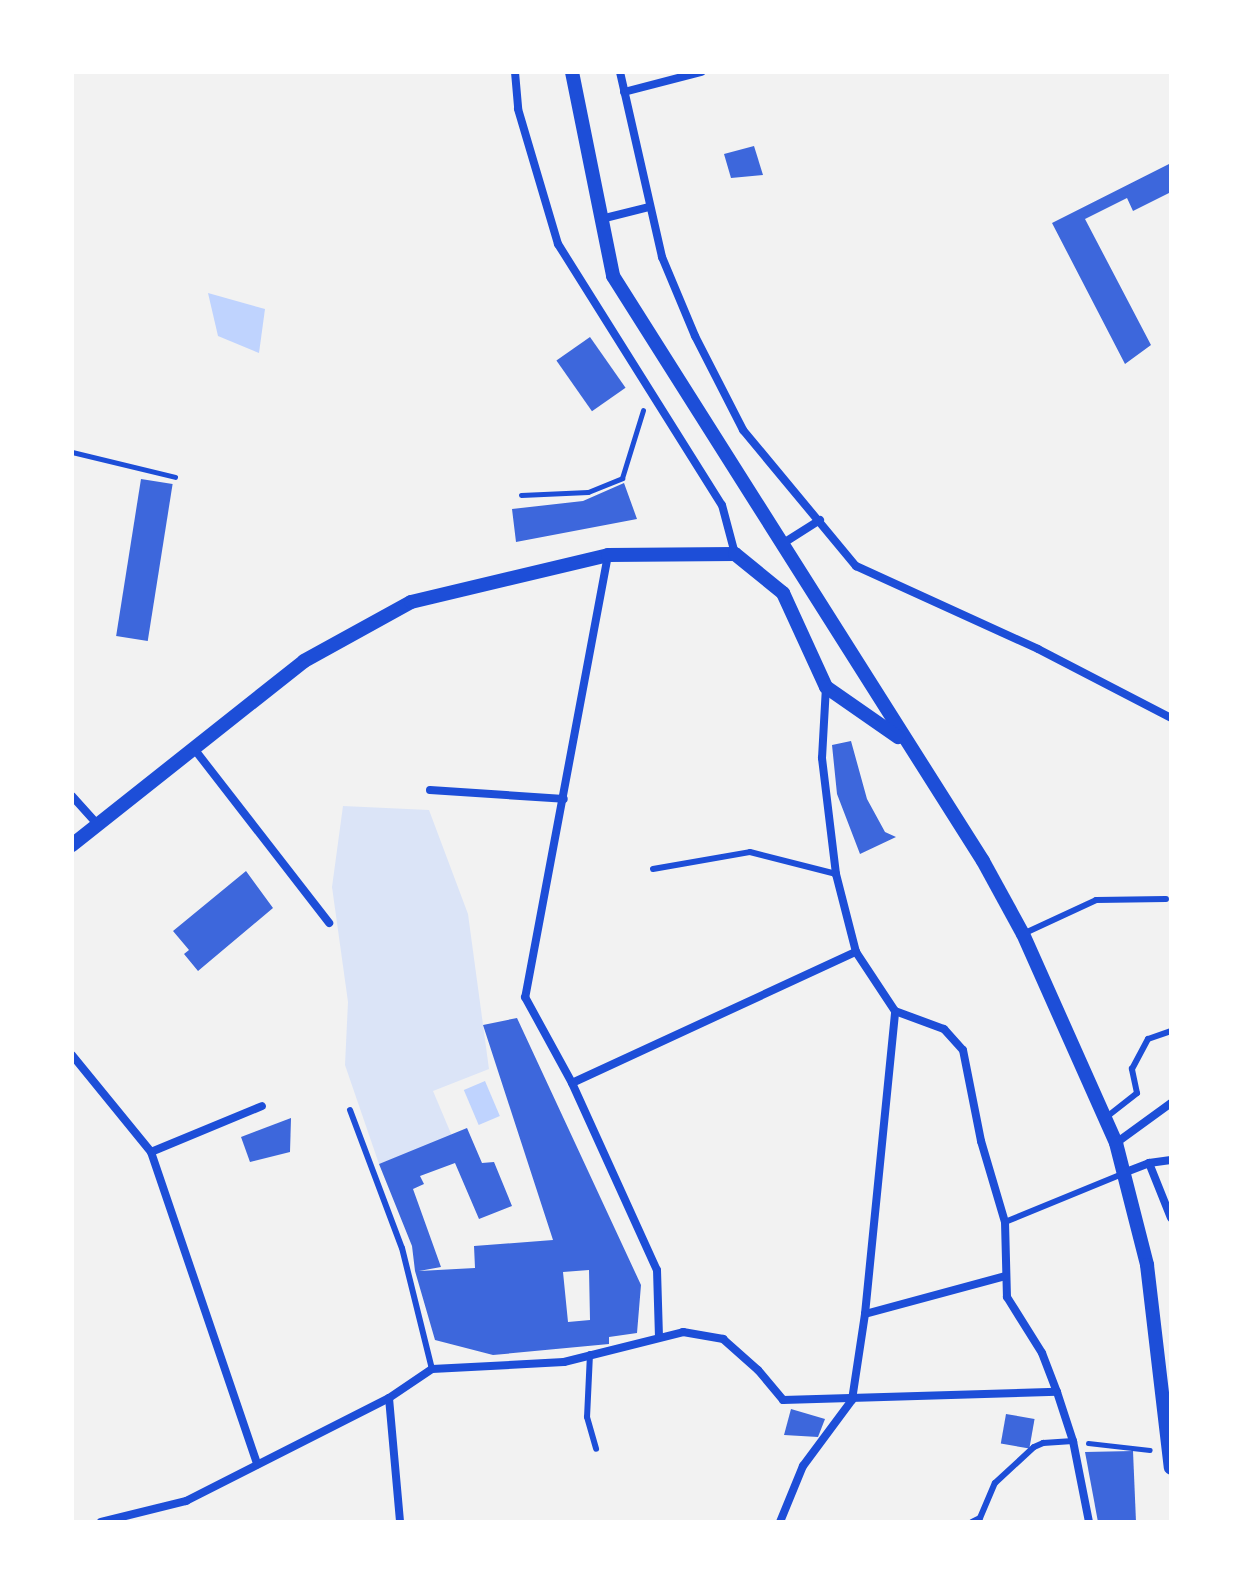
<!DOCTYPE html>
<html>
<head>
<meta charset="utf-8">
<style>
	body { margin:0 }
	#map { position:relative; width:1243px; height:1594px; overflow:hidden; background:#f2f2f2; font-family:Signika,sans-serif }
	div>[style] { position:absolute }
	[style*='--x'] { left:calc(var(--x)*1px); top:calc(var(--y)*1px); width:calc(var(--w)*1px); rotate:calc(var(--a)*1deg) }
	.green>* { inset:0; background:#dbe4f7 }
	.water>* { inset:0; background:#bfd3fe; transform-origin:0 0 }
	.building>* { inset:0; background:#3d67dc; transform-origin:0 0 }
	.path>* { height:5px; margin:-2.5px; padding:0 2.5px; transform-origin:2.5px; border-radius:2.5px; background:#1d4ed8 }
	.service>* { height:6px; margin:-3px; padding:0 3px; transform-origin:3px; border-radius:3px; background:#1d4ed8 }
	.minor>* { height:8px; margin:-4px; padding:0 4px; transform-origin:4px; border-radius:4px; background:#1d4ed8 }
	.tertiary>* { height:14px; margin:-7px; padding:0 7px; transform-origin:7px; border-radius:7px; background:#1d4ed8 }
	span { translate:-50% -50%; white-space:nowrap; text-align:center; line-height:1.15; -webkit-text-stroke:6px #fff; paint-order:stroke }
	.frame { position:absolute; inset:0; border:74px solid #fff; pointer-events:none }
</style>
</head>
<body>
<div id="map">
	<div class="green">
		<div style="clip-path:polygon(343px 806px,429px 810px,468px 914px,489px 1069px,433px 1091px,452px 1136px,379px 1164px,345px 1065px,348px 1002px,332px 887px)"></div>
	</div>
	<div class="water">
		<div style="clip-path:polygon(208px 293px,265px 309px,259px 353px,218px 336px)"></div>
		<div style="left:485px;top:1081px;width:38px;height:23px;rotate:67deg"></div>
	</div>
	<div class="building">
		<div style="clip-path:polygon(754px 146px,763px 175px,731px 178px,724px 154px)"></div>
		<div style="clip-path:polygon(1171px 163px,1171px 192px,1133px 211px,1127px 198px,1085px 219px,1151px 345px,1125px 364px,1052px 223px)"></div>
		<div style="left:590px;top:337px;width:62px;height:41px;rotate:55deg"></div>
		<div style="left:141px;top:479px;width:32px;height:159px;rotate:9deg"></div>
		<div style="clip-path:polygon(624px 483px,637px 519px,516px 542px,512px 509px,583px 501px)"></div>
		<div style="clip-path:polygon(851px 741px,867px 799px,885px 832px,896px 837px,860px 854px,837px 794px,832px 745px)"></div>
		<div style="clip-path:polygon(246px 871px,273px 908px,198px 971px,184px 954px,189px 950px,173px 931px)"></div>
		<div style="clip-path:polygon(evenodd,517px 1018px,641px 1285px,637px 1333px,609px 1337px,609px 1344px,493px 1355px,435px 1340px,415px 1271px,412px 1246px,379px 1164px,467px 1128px,482px 1163px,494px 1162px,512px 1206px,479px 1219px,455px 1163px,420px 1176px,424px 1184px,413px 1189px,441px 1267px,419px 1271px,475px 1268px,474px 1246px,553px 1240px,483px 1025px,517px 1018px,589px 1270px,590px 1320px,568px 1322px,563px 1272px,589px 1270px)"></div>
		<div style="clip-path:polygon(291px 1118px,290px 1152px,250px 1162px,241px 1137px)"></div>
		<div style="clip-path:polygon(791px 1409px,825px 1419px,818px 1437px,784px 1435px)"></div>
		<div style="left:1006px;top:1414px;width:29px;height:30px;rotate:10deg"></div>
		<div style="clip-path:polygon(1133px 1451px,1136px 1522px,1098px 1522px,1085px 1452px)"></div>
	</div>
	<div class="path">
		<div style="--x:72;--y:452;--w:106;--a:13.6"></div>
		<div style="--x:521;--y:495;--w:67;--a:-2.6"></div>
		<div style="--x:588;--y:492;--w:37;--a:-22"></div>
		<div style="--x:622;--y:478;--w:71;--a:-72.8"></div>
		<div style="--x:1088;--y:1443;--w:62;--a:6.4"></div>
	</div>
	<div class="service">
		<div style="--x:653;--y:869;--w:98;--a:-9.9"></div>
		<div style="--x:750;--y:852;--w:89;--a:14.3"></div>
		<div style="--x:1025;--y:933;--w:78;--a:-24.9"></div>
		<div style="--x:1096;--y:900;--w:70;--a:-0.8"></div>
		<div style="--x:350;--y:1110;--w:147;--a:69.4"></div>
		<div style="--x:402;--y:1248;--w:125;--a:76.1"></div>
		<div style="--x:1104;--y:1119;--w:42;--a:-38.2"></div>
		<div style="--x:1137;--y:1093;--w:25;--a:-102"></div>
		<div style="--x:1132;--y:1069;--w:34;--a:-62"></div>
		<div style="--x:1148;--y:1039;--w:24;--a:-19"></div>
		<div style="--x:1005;--y:1222;--w:126;--a:-22.3"></div>
		<div style="--x:590;--y:1354;--w:63;--a:92.7"></div>
		<div style="--x:587;--y:1417;--w:33;--a:74"></div>
		<div style="--x:972;--y:1522;--w:9;--a:-27"></div>
		<div style="--x:980;--y:1518;--w:38;--a:-67"></div>
		<div style="--x:995;--y:1483;--w:53;--a:-42.7"></div>
		<div style="--x:1034;--y:1447;--w:10;--a:-24"></div>
		<div style="--x:1043;--y:1443;--w:30;--a:-4"></div>
	</div>
	<div class="minor">
		<div style="--x:515;--y:72;--w:37;--a:85"></div>
		<div style="--x:518;--y:109;--w:141;--a:73.5"></div>
		<div style="--x:558;--y:244;--w:308;--a:57.9"></div>
		<div style="--x:722;--y:505;--w:51;--a:75.1"></div>
		<div style="--x:620;--y:72;--w:190;--a:77.2"></div>
		<div style="--x:662;--y:257;--w:86;--a:67.3"></div>
		<div style="--x:695;--y:336;--w:106;--a:62.9"></div>
		<div style="--x:743;--y:430;--w:177;--a:50.3"></div>
		<div style="--x:856;--y:566;--w:200;--a:24.5"></div>
		<div style="--x:1038;--y:649;--w:150;--a:27.4"></div>
		<div style="--x:624;--y:92;--w:80;--a:-14.6"></div>
		<div style="--x:601;--y:219;--w:49;--a:-14"></div>
		<div style="--x:782;--y:544;--w:45;--a:-32.3"></div>
		<div style="--x:608;--y:555;--w:450;--a:100.6"></div>
		<div style="--x:525;--y:997;--w:98;--a:61.3"></div>
		<div style="--x:572;--y:1083;--w:205;--a:65.6"></div>
		<div style="--x:657;--y:1270;--w:66;--a:88.3"></div>
		<div style="--x:195;--y:750;--w:219;--a:52.2"></div>
		<div style="--x:430;--y:790;--w:134;--a:3.8"></div>
		<div style="--x:72;--y:796;--w:39;--a:48"></div>
		<div style="--x:895;--y:1011;--w:52;--a:20.2"></div>
		<div style="--x:944;--y:1029;--w:28;--a:48"></div>
		<div style="--x:963;--y:1050;--w:93;--a:78.8"></div>
		<div style="--x:981;--y:1141;--w:84;--a:73.5"></div>
		<div style="--x:1005;--y:1222;--w:75;--a:88.5"></div>
		<div style="--x:1007;--y:1297;--w:66;--a:58"></div>
		<div style="--x:1042;--y:1353;--w:42;--a:69"></div>
		<div style="--x:1057;--y:1392;--w:52;--a:71.9"></div>
		<div style="--x:1073;--y:1441;--w:83;--a:78.8"></div>
		<div style="--x:72;--y:1055;--w:125;--a:50.8"></div>
		<div style="--x:151;--y:1152;--w:330;--a:71.2"></div>
		<div style="--x:572;--y:1083;--w:313;--a:-24.8"></div>
		<div style="--x:1116;--y:1143;--w:68;--a:-36"></div>
		<div style="--x:151;--y:1152;--w:120;--a:-22.5"></div>
		<div style="--x:1149;--y:1163;--w:59;--a:68.2"></div>
		<div style="--x:1126;--y:1172;--w:25;--a:-21"></div>
		<div style="--x:1149;--y:1163;--w:22;--a:-8"></div>
		<div style="--x:865;--y:1314;--w:146;--a:-15.1"></div>
		<div style="--x:389;--y:1398;--w:124;--a:84.9"></div>
		<div style="--x:101;--y:1522;--w:88;--a:-13.9"></div>
		<div style="--x:186;--y:1501;--w:228;--a:-26.9"></div>
		<div style="--x:389;--y:1398;--w:52;--a:-34"></div>
		<div style="--x:432;--y:1369;--w:132;--a:-3"></div>
		<div style="--x:564;--y:1362;--w:123;--a:-14.1"></div>
		<div style="--x:683;--y:1332;--w:41;--a:9.9"></div>
		<div style="--x:723;--y:1339;--w:47;--a:41.5"></div>
		<div style="--x:758;--y:1370;--w:39;--a:50"></div>
		<div style="--x:783;--y:1400;--w:274;--a:-1.7"></div>
		<div style="--x:780;--y:1522;--w:61;--a:-67.7"></div>
		<div style="--x:803;--y:1466;--w:82;--a:-53.4"></div>
		<div style="--x:852;--y:1400;--w:87;--a:-81.4"></div>
		<div style="--x:865;--y:1314;--w:304;--a:-84.3"></div>
		<div style="--x:895;--y:1011;--w:71;--a:-123.5"></div>
		<div style="--x:856;--y:952;--w:81;--a:-104.4"></div>
		<div style="--x:836;--y:874;--w:117;--a:-96.9"></div>
		<div style="--x:822;--y:758;--w:71;--a:-86.8"></div>
	</div>
	<div class="tertiary">
		<div style="--x:572;--y:72;--w:208;--a:78.6"></div>
		<div style="--x:613;--y:276;--w:692;--a:57.69"></div>
		<div style="--x:983;--y:861;--w:83;--a:61.3"></div>
		<div style="--x:1023;--y:934;--w:229;--a:66"></div>
		<div style="--x:1116;--y:1143;--w:126;--a:75.7"></div>
		<div style="--x:1147;--y:1265;--w:204;--a:83.3"></div>
		<div style="--x:72;--y:845;--w:296;--a:-38.4"></div>
		<div style="--x:304;--y:661;--w:122;--a:-28.9"></div>
		<div style="--x:411;--y:602;--w:203;--a:-13.4"></div>
		<div style="--x:608;--y:555;--w:127;--a:-0.5"></div>
		<div style="--x:735;--y:554;--w:62;--a:39.1"></div>
		<div style="--x:783;--y:593;--w:103;--a:65.4"></div>
		<div style="--x:826;--y:687;--w:88;--a:34.8"></div>
	</div>
	<div class="frame"></div>
</div>
</body>
</html>
